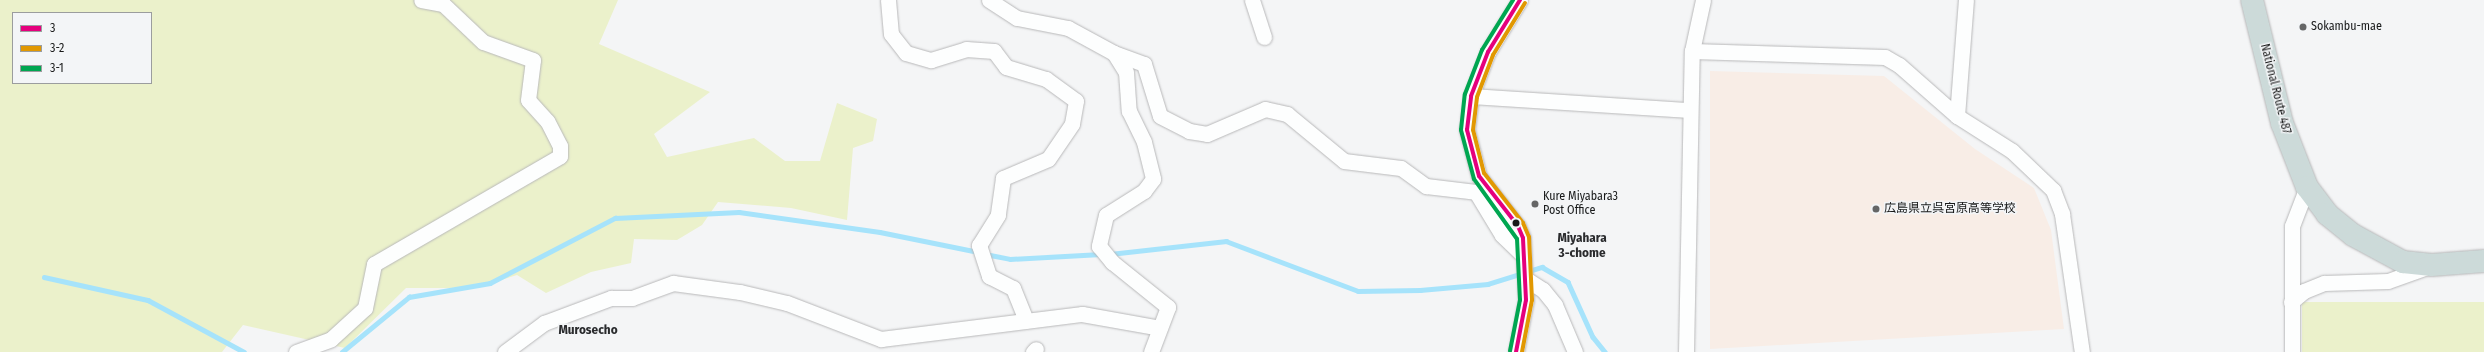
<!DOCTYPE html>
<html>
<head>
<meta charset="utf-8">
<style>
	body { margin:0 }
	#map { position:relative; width:2484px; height:352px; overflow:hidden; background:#f4f5f6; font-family:"Fira Sans Condensed","Noto Sans JP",sans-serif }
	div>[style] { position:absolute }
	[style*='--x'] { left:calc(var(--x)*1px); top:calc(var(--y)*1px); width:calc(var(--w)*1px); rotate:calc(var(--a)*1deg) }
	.education>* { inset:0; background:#f8ede6 }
	.green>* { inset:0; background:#ebf1cb; transform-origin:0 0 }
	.stream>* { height:4.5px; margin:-2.25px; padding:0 2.25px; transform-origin:2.25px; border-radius:2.25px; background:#a6e3fb }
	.roads { filter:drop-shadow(0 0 1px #b8b8b9) drop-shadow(0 0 1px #b8b8b9) }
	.minor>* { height:15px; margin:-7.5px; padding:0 7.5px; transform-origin:7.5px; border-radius:7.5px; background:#fdfefe }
	.highway>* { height:22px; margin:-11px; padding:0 11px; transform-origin:11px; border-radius:11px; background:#ccdad9 }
	.bus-1>* { height:4px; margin:-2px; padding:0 2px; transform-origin:2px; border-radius:2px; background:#e5007d }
	.bus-2>* { height:4px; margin:-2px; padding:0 2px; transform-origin:2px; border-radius:2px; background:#e19802 }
	.bus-3>* { height:4px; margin:-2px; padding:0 2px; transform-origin:2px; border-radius:2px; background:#00a651 }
	.dots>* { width:11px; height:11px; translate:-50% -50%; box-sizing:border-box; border:2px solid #f3f5f7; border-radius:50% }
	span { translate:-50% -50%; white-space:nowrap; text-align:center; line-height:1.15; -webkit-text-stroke:3px #f3f5f7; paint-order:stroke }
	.poi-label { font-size:12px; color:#181919 }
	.left { translate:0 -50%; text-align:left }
	.street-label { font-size:12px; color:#181919 }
	.neighbourhood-label { font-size:13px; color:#2a2b2d; font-weight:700 }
	.legend { position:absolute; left:12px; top:12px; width:140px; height:72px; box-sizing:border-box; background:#f3f5f7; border:1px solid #9b9d9e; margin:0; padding:5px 7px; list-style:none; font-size:12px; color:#181919 }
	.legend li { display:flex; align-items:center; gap:8px; height:20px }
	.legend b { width:20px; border:1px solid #9b9d9e }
</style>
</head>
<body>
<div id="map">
	<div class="education">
		<div style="clip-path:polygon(1710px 71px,1884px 76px,1975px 149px,2034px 188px,2051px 230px,2064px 329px,1710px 349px)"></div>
	</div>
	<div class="green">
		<div style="clip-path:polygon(evenodd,0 0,618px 0,599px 44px,710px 92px,654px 134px,667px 157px,754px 138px,785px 161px,820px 161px,837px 103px,877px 119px,873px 141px,853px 148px,847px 220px,791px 208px,718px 202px,702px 225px,677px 240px,634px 239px,631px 263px,591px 272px,546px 293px,517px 275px,476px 288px,406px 288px,345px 348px,243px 325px,222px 352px,0 352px,0 0,13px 13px,151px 13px,151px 83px,13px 83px,13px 13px)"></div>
		<div style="left:2484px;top:302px;width:50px;height:182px;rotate:90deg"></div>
	</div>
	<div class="stream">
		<div style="--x:985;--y:254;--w:25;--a:11"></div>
		<div style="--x:1010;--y:259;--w:91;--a:-3.1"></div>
		<div style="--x:1110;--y:254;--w:117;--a:-6.4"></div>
		<div style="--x:1226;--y:241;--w:141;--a:20.7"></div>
		<div style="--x:1358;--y:291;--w:62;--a:-0.9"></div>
		<div style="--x:1420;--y:290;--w:68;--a:-5"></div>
		<div style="--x:1488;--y:284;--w:57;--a:-17.5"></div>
		<div style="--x:1542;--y:267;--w:30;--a:30"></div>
		<div style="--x:1568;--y:282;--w:60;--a:65.6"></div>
		<div style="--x:1593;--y:337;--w:19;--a:51"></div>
		<div style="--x:44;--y:277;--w:107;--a:12.5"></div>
		<div style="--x:148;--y:300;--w:109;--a:28.4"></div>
		<div style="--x:342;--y:352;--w:87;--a:-39.4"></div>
		<div style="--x:409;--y:297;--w:82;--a:-9.8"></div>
		<div style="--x:490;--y:283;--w:141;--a:-27.5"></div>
		<div style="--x:615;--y:218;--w:124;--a:-2.8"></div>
		<div style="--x:739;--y:212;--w:142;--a:8.1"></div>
		<div style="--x:880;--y:232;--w:100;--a:11.5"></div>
	</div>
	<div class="roads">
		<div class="minor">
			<div style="--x:888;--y:0;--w:34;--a:85"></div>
			<div style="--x:891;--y:34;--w:24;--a:52"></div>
			<div style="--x:906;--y:53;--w:26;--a:16"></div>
			<div style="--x:931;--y:60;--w:37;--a:-17"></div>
			<div style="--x:966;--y:49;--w:28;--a:4"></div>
			<div style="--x:994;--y:51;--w:20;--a:53"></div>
			<div style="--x:1006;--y:67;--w:42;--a:16.7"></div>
			<div style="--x:1046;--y:79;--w:37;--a:36"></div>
			<div style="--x:1076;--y:101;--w:23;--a:100"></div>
			<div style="--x:1072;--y:124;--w:42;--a:124.4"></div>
			<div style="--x:1048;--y:159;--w:49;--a:157.1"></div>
			<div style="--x:1003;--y:178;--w:37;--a:98"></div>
			<div style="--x:998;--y:215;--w:36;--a:122"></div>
			<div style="--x:979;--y:245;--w:33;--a:72"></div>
			<div style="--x:989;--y:276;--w:27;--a:27"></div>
			<div style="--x:1013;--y:288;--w:35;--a:68"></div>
			<div style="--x:989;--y:0;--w:33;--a:33"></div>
			<div style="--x:1017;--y:18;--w:52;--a:11.1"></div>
			<div style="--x:1068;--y:28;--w:52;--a:28.5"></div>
			<div style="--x:1114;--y:53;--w:32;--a:20"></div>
			<div style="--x:1144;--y:64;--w:54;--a:72.9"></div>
			<div style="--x:1160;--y:116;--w:33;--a:27"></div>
			<div style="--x:1189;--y:131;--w:18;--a:9"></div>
			<div style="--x:1207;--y:134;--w:63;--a:-23.3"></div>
			<div style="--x:1265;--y:109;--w:23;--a:13"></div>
			<div style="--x:1287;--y:114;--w:74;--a:39.5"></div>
			<div style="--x:1344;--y:161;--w:57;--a:7"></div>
			<div style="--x:1401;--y:168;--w:31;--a:36"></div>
			<div style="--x:1426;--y:186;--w:50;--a:6.8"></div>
			<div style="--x:1476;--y:192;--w:50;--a:58.8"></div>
			<div style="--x:1502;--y:235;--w:30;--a:44"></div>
			<div style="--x:1252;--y:0;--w:39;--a:72"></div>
			<div style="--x:1692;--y:51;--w:193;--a:1.8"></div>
			<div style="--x:1885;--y:57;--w:16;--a:30"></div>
			<div style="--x:1899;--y:65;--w:77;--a:41.3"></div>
			<div style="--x:1957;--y:116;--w:65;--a:32.5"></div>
			<div style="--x:2012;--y:151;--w:57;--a:43.6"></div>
			<div style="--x:2053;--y:190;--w:26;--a:69"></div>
			<div style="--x:2062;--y:214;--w:139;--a:81.8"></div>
			<div style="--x:1114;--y:53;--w:22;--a:58"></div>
			<div style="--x:1126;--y:72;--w:39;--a:86"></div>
			<div style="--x:1129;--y:111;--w:34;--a:64"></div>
			<div style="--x:1144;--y:142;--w:38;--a:76"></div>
			<div style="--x:1153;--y:179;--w:15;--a:127"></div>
			<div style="--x:1144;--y:191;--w:45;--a:147.7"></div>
			<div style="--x:1106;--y:215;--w:32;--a:103"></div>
			<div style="--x:1099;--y:246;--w:21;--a:51"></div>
			<div style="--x:1112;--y:262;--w:72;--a:38.8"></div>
			<div style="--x:1168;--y:307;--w:48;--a:110.7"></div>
			<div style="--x:1471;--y:96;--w:219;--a:3.7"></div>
			<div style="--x:1957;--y:116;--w:116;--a:-85.6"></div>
			<div style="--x:1526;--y:279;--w:20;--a:33"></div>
			<div style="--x:1543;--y:290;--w:19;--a:51"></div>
			<div style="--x:1555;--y:305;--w:51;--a:66.9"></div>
			<div style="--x:2291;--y:302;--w:17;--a:-40"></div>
			<div style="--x:2304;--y:291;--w:22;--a:-22"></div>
			<div style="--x:2324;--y:283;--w:64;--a:-1.8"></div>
			<div style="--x:2388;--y:281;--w:41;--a:-19.7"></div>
			<div style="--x:296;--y:352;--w:37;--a:-20"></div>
			<div style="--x:331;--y:339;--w:46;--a:-42.4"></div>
			<div style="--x:365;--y:308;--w:45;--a:-78.4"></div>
			<div style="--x:374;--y:264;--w:215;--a:-30.1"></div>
			<div style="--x:560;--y:156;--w:10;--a:-90"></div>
			<div style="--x:560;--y:146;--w:28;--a:-117"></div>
			<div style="--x:547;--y:121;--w:28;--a:-132"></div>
			<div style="--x:528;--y:100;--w:40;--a:-82.9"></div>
			<div style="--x:533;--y:60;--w:53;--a:-160.2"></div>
			<div style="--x:483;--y:42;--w:55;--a:-136.5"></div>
			<div style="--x:443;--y:4;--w:22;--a:-170"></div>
			<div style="--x:505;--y:352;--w:49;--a:-36.6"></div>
			<div style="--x:544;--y:323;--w:72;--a:-20.5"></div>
			<div style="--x:611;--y:298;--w:21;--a:0"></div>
			<div style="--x:632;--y:298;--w:44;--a:-20.1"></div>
			<div style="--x:673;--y:283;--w:68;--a:7.7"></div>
			<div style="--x:740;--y:292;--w:48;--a:13.2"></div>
			<div style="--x:787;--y:303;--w:101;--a:21"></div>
			<div style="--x:881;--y:339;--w:203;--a:-7.1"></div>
			<div style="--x:1082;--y:314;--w:79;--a:10.2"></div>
			<div style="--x:1033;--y:352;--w:4;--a:-45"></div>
			<div style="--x:1516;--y:352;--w:53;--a:-79.1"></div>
			<div style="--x:1526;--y:300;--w:62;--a:-92.8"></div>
			<div style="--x:1523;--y:238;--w:13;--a:-113"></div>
			<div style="--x:1518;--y:226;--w:63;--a:-128"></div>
			<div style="--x:1479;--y:176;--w:48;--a:-104.6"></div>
			<div style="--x:1467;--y:130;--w:34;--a:-83"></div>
			<div style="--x:1471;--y:96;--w:47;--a:-68.9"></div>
			<div style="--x:1488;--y:52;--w:61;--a:-58.4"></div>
			<div style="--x:1686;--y:352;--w:301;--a:-88.9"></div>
			<div style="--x:1692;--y:51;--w:52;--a:-77.8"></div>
			<div style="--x:2292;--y:352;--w:126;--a:-90"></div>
			<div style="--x:2292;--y:226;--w:42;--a:-69"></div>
		</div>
		<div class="highway">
			<div style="--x:2252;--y:0;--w:127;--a:76.3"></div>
			<div style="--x:2282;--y:123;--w:69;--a:68.7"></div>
			<div style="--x:2307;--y:187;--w:34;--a:53"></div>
			<div style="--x:2327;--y:214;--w:33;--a:39"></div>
			<div style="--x:2353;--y:235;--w:57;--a:28.4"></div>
			<div style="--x:2403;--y:262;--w:29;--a:6"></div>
			<div style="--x:2432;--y:265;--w:52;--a:-4.4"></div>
		</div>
	</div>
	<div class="bus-1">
		<div style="--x:1516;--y:352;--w:53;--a:-79.1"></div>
		<div style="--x:1526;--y:300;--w:62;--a:-92.8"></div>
		<div style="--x:1523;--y:238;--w:13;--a:-113"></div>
		<div style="--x:1518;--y:226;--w:63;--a:-128"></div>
		<div style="--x:1479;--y:176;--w:48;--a:-104.6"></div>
		<div style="--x:1467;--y:130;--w:34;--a:-83"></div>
		<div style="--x:1471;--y:96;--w:47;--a:-68.9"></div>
		<div style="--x:1488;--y:52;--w:61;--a:-58.4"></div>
	</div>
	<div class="bus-2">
		<div style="--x:1522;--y:352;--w:53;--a:-79.1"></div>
		<div style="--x:1532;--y:300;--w:63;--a:-92.7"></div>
		<div style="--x:1529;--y:237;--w:15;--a:-113"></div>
		<div style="--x:1523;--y:223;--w:63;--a:-128"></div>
		<div style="--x:1484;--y:173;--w:44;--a:-104.3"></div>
		<div style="--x:1473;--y:130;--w:33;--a:-83"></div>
		<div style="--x:1477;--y:97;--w:45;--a:-69.1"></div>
		<div style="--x:1493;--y:55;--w:61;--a:-58.4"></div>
	</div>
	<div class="bus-3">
		<div style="--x:1510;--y:351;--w:52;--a:-78.9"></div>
		<div style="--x:1520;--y:300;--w:61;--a:-92.8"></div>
		<div style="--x:1517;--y:239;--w:74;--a:-125.6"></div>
		<div style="--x:1474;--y:179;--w:51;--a:-104.9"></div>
		<div style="--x:1461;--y:130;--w:36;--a:-84"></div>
		<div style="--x:1465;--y:94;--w:47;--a:-68.9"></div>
		<div style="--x:1482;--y:50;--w:59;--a:-58.2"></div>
	</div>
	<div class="dots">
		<div style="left:2303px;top:27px;background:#656666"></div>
		<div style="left:1535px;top:204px;background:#656666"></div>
		<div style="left:1876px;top:209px;background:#656666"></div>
		<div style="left:1516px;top:223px;background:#181919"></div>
	</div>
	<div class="poi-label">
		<span class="left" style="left:2311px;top:27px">Sokambu-mae</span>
		<span class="left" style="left:1543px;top:204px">Kure Miyabara3<br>Post Office</span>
		<span class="left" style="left:1884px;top:209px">広島県立呉宮原高等学校</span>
	</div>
	<div class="street-label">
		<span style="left:2275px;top:89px;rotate:76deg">National Route 487</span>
	</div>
	<div class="neighbourhood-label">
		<span style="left:1582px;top:246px">Miyahara<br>3-chome</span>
		<span style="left:588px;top:330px">Murosecho</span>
	</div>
	<ul class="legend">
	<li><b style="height:5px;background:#e5007d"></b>3</li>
	<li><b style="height:5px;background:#e19802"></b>3-2</li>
	<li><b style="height:5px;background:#00a651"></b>3-1</li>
	</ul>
</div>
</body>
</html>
